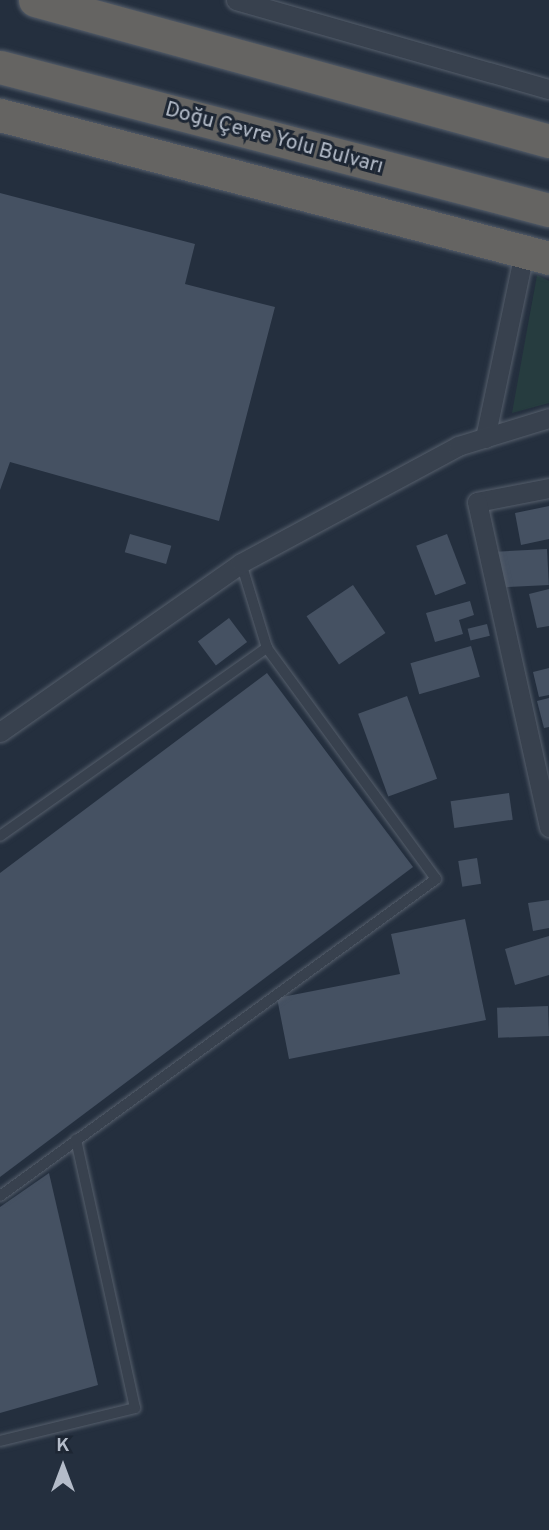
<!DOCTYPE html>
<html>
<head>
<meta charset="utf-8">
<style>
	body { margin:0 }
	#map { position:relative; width:549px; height:1530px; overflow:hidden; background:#242f3e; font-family:Overpass,sans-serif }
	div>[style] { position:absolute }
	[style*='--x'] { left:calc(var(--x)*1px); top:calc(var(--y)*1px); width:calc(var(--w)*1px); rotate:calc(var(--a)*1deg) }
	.green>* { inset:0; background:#263c3f }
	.building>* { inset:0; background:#455162; transform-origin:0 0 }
	.roads { filter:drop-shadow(0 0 2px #565f6c) drop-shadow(0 0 2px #565f6c) }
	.service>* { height:10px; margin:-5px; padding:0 5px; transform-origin:5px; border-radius:5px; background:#38414e }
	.minor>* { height:19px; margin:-9.5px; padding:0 9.5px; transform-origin:9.5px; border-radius:9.5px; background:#38414e }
	.trunk>* { height:33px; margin:-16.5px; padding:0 16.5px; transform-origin:16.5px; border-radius:16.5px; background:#656462 }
	span { translate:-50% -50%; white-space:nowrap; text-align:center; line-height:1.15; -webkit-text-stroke:6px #1d2633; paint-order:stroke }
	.street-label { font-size:21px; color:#b4bcc9 }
	.north { position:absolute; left:28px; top:1432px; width:70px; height:70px; -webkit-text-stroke:5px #1d2633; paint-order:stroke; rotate:0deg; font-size:19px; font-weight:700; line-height:28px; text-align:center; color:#b4bcc9 }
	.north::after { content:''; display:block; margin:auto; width:24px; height:32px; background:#b4bcc9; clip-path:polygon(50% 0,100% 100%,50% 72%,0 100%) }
</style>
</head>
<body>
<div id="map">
	<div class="green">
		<div style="clip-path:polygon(537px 275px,549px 281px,549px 403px,512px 413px)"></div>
	</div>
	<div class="building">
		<div style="clip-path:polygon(0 193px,195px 244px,185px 284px,275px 307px,219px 521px,10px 462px,0 490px)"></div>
		<div style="clip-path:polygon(549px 506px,549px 539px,521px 545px,515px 513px)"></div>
		<div style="left:130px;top:534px;width:43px;height:19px;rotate:16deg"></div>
		<div style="left:447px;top:534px;width:53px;height:33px;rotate:69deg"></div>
		<div style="left:547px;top:549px;width:36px;height:55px;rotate:87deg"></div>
		<div style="left:353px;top:585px;width:58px;height:56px;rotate:56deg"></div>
		<div style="clip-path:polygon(549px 589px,549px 626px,537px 628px,529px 594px)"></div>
		<div style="clip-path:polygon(470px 601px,474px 615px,459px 620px,463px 634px,435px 642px,426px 613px)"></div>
		<div style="left:229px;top:618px;width:30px;height:39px;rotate:53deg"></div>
		<div style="left:487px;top:624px;width:12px;height:20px;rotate:76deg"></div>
		<div style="left:471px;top:646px;width:32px;height:63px;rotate:74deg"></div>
		<div style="clip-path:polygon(549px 668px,549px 695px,539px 697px,533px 672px)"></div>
		<div style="clip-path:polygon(267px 673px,413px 867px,0 1177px,0 873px)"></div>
		<div style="left:407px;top:696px;width:88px;height:52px;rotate:70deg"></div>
		<div style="clip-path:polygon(549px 698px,549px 727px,544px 728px,537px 701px)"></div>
		<div style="left:509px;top:793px;width:27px;height:59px;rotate:82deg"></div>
		<div style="left:477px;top:858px;width:26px;height:19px;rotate:81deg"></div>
		<div style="clip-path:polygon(549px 900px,549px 928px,533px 931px,528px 903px)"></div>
		<div style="clip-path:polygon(465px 919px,486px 1020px,289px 1059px,277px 998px,400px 974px,391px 934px)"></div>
		<div style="clip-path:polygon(549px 936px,549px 975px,515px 985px,505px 949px)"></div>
		<div style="left:548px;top:1006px;width:30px;height:51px;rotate:88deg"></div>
		<div style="clip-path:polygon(49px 1173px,98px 1385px,0 1413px,0 1207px)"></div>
	</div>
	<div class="roads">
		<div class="service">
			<div style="--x:0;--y:836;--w:327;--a:-35.2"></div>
			<div style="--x:0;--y:1196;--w:539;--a:-36.02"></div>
			<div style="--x:436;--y:879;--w:286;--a:-126.2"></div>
			<div style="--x:267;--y:648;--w:89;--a:-107"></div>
			<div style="--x:0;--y:1441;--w:139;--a:-13.7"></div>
			<div style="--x:135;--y:1408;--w:275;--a:-102.4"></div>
		</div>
		<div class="minor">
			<div style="--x:236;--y:0;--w:325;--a:15.9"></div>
			<div style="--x:485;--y:438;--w:189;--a:-78.1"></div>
			<div style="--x:549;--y:488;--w:73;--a:169"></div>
			<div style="--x:477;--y:502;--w:333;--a:77.5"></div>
			<div style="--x:0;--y:732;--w:294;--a:-35"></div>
			<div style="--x:241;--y:563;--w:247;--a:-28.3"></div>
			<div style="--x:458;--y:446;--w:95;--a:-17.1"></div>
		</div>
		<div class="trunk">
			<div style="--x:35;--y:0;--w:533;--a:15.34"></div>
			<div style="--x:0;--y:67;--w:567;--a:14.6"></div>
			<div style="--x:0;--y:115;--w:567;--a:14.6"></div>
		</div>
	</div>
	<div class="street-label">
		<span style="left:274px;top:139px;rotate:15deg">Doğu Çevre Yolu Bulvarı</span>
	</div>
	<div class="north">K</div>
</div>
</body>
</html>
